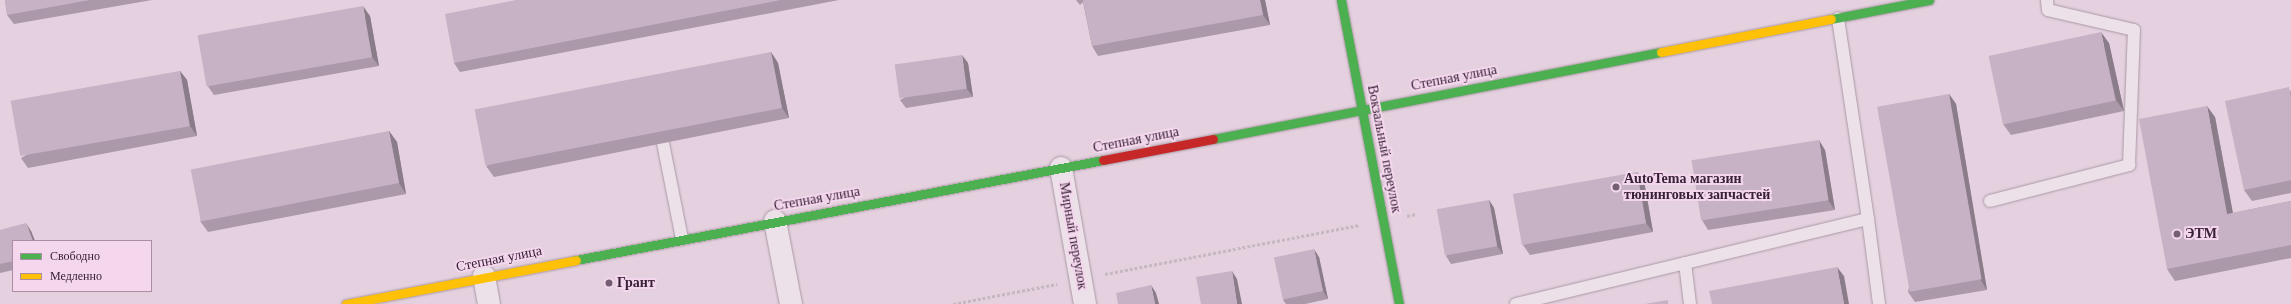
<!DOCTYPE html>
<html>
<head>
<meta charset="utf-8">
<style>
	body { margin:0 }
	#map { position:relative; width:2291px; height:304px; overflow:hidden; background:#e4d0de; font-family:"Times New Roman",serif }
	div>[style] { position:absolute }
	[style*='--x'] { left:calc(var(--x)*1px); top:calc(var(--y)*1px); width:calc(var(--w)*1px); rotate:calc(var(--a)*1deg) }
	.path>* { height:2.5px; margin-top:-1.25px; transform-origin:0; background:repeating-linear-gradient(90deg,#c5b8c2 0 3px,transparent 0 5px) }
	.roads { filter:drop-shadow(0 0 1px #aa98a6) drop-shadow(0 0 1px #aa98a6) }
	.lane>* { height:12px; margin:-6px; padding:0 6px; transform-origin:6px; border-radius:6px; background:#ece1e9 }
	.street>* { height:22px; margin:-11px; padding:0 11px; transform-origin:11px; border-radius:11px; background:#ece1e9 }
	.fast>* { height:9px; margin:-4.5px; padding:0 4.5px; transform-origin:4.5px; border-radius:4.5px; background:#4caf50 }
	.slow>* { height:9px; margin:-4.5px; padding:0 4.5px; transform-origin:4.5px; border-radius:4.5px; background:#ffc107 }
	.jam>* { height:9px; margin:-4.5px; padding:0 4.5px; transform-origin:4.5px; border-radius:4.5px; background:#c62828 }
	.wall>* { inset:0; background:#ab98a9 }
	.shaded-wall>* { inset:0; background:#8b7c8a }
	.building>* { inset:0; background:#c7b1c5; transform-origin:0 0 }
	.dots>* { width:11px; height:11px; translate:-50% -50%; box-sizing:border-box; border:2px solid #f4d7ec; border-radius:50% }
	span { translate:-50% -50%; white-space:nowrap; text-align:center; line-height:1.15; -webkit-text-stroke:4px #f4d7ec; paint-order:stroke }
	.street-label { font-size:14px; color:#382137 }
	.poi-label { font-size:14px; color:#382137; font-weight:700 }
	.left { translate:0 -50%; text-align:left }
	.legend { position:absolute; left:12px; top:240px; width:140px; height:52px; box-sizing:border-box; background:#f4d7ec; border:1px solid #a98ea4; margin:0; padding:5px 7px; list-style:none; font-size:12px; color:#382137 }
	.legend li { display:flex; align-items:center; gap:8px; height:20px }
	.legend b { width:20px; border:1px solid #a98ea4 }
</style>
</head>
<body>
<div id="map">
	<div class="path">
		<div style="--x:1407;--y:216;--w:9;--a:-13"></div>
		<div style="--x:1105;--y:274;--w:259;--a:-10.9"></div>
		<div style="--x:953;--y:304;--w:106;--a:-10.9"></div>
	</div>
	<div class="roads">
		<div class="lane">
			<div style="--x:663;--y:143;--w:98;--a:78.8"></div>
			<div style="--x:1990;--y:201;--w:144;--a:-14.5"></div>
			<div style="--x:2129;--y:165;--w:135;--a:-87.9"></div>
			<div style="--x:2134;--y:30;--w:88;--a:-166.9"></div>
			<div style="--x:2048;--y:10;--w:10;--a:-96"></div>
			<div style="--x:1868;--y:219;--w:86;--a:82.6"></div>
			<div style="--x:1685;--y:263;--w:41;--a:83"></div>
			<div style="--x:1516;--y:304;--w:362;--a:-13.6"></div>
			<div style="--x:1868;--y:219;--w:203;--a:-98.5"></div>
		</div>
		<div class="street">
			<div style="--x:1061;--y:168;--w:138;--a:80"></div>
			<div style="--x:775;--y:221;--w:85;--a:79.1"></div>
			<div style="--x:484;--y:276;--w:28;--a:80"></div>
		</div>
		<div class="fast">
			<div style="--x:1341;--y:0;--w:309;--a:79.2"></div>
			<div style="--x:1831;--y:19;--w:100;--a:-11"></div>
			<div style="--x:1213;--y:139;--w:456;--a:-11"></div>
			<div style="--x:576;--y:260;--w:536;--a:-10.74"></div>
		</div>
		<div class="slow">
			<div style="--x:1661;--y:52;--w:173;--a:-11"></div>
			<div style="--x:346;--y:304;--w:234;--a:-10.8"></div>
		</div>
		<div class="jam">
			<div style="--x:1103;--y:160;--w:112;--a:-10.8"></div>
		</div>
	</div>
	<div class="wall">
		<div style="clip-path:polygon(5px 0,152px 0,14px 24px,7px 15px)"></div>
		<div style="clip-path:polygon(516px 0,839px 0,460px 72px,454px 63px)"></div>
		<div style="clip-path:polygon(1076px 0,1265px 0,1270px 25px,1098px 56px,1092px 46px,1083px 2px,1080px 5px)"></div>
		<div style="clip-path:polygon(370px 16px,379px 66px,214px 95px,207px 85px)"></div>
		<div style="clip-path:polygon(2109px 43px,2124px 111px,2011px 135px,2003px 124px)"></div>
		<div style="clip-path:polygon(771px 52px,778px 63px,789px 118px,494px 177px,486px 166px)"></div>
		<div style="clip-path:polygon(968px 63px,973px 97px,906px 108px,900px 100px)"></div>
		<div style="clip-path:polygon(180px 71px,187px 80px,197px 136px,28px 168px,21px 158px)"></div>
		<div style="clip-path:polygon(2291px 90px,2291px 193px,2252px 201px,2244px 190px)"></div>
		<div style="clip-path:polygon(1949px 94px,1956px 104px,1987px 290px,1915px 302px,1908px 292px)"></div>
		<div style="clip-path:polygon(2215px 117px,2233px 213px,2291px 201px,2291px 258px,2175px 281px,2167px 269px)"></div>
		<div style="clip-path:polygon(389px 131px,397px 142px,406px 194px,208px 232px,200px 221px)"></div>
		<div style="clip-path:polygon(1825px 150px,1835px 210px,1708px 230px,1702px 220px)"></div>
		<div style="clip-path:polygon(1644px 181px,1653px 232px,1530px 255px,1523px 245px)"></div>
		<div style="clip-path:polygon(1489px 200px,1494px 208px,1503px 254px,1451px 264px,1446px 256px)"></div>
		<div style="clip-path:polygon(0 230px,31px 231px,35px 241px,13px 241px,13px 270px,0 273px)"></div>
		<div style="clip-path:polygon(1319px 257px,1328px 299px,1305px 304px,1286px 304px,1283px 300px)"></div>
	</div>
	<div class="shaded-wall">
		<div style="clip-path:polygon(1260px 0,1265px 0,1270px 25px,1263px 15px)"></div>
		<div style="clip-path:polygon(363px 6px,370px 16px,379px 66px,372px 57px)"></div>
		<div style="clip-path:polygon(2101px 32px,2109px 43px,2124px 111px,2116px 100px)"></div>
		<div style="clip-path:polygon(771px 52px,778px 63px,789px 118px,782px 108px)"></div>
		<div style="clip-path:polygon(962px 55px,968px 63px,973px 97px,967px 89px)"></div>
		<div style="clip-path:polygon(180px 71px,187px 80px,197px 136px,190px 126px)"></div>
		<div style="clip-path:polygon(1949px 94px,1956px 104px,1987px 290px,1980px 279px)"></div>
		<div style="clip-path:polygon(2207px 106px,2215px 117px,2235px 225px,2227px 214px)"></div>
		<div style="clip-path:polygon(389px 131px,397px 142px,406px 194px,399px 183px)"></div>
		<div style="clip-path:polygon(1819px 140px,1825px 150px,1835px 210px,1828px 200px)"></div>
		<div style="clip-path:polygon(1637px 172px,1644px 181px,1653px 232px,1646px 223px)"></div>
		<div style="clip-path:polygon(1489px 200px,1494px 208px,1503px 254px,1497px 246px)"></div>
		<div style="clip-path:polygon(26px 223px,31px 231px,35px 241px,33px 241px)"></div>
		<div style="clip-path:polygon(1314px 249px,1319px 257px,1328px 299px,1323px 291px)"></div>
		<div style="clip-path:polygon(1837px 267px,1844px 276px,1849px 304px,1844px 304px)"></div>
		<div style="clip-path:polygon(1232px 271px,1237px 279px,1242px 304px,1237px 304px)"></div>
		<div style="clip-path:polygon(1151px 285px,1156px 293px,1159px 304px,1155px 304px)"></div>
	</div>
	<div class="building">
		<div style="clip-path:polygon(5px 0,90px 0,7px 15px)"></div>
		<div style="clip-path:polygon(516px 0,781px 0,454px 63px,445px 14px)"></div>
		<div style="clip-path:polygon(1083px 0,1260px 0,1263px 15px,1092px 46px)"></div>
		<div style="left:363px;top:6px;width:52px;height:168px;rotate:80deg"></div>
		<div style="left:2101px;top:32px;width:70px;height:115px;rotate:78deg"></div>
		<div style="left:771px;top:52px;width:57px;height:302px;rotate:79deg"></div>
		<div style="left:962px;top:55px;width:34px;height:68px;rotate:82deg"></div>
		<div style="left:180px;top:71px;width:56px;height:172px;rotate:80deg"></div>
		<div style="clip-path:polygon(2289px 87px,2291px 97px,2291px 180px,2244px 190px,2225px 101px)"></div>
		<div style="left:1949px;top:94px;width:188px;height:73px;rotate:80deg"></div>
		<div style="clip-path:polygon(2207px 106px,2227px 214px,2291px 201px,2291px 245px,2167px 269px,2139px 119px)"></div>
		<div style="left:389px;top:131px;width:53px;height:202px;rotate:79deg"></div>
		<div style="left:1819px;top:140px;width:61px;height:129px;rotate:81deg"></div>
		<div style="left:1637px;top:172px;width:52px;height:126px;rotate:80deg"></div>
		<div style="left:1489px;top:200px;width:47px;height:53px;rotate:80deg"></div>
		<div style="clip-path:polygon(26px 223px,33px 241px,13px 241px,13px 261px,0 264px,0 230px)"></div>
		<div style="left:1314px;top:249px;width:43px;height:41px;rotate:78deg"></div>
		<div style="clip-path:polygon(1837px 267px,1844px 304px,1712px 304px,1709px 291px)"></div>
		<div style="clip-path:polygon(1232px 271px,1237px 304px,1201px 304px,1196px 277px)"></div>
		<div style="clip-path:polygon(1151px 285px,1155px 304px,1118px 304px,1116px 293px)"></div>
		<div style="clip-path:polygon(1668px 300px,1668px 304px,1645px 304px)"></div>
	</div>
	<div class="dots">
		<div style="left:1616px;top:187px;background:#745e71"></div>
		<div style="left:2177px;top:234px;background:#745e71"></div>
		<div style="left:609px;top:283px;background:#745e71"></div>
	</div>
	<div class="street-label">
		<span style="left:1454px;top:78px;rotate:-11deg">Степная улица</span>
		<span style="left:1136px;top:140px;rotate:-11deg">Степная улица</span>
		<span style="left:1384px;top:149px;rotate:79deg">Вокзальный переулок</span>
		<span style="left:817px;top:199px;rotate:-10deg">Степная улица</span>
		<span style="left:1073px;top:236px;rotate:80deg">Мирный переулок</span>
		<span style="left:499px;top:259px;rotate:-11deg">Степная улица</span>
	</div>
	<div class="poi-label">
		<span class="left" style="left:1624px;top:187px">AutoTema магазин<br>тюнинговых запчастей</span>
		<span class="left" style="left:2185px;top:234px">ЭТМ</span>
		<span class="left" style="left:617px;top:283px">Грант</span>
	</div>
	<ul class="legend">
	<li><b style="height:5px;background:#4caf50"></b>Свободно</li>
	<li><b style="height:5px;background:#ffc107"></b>Медленно</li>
	</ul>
</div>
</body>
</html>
